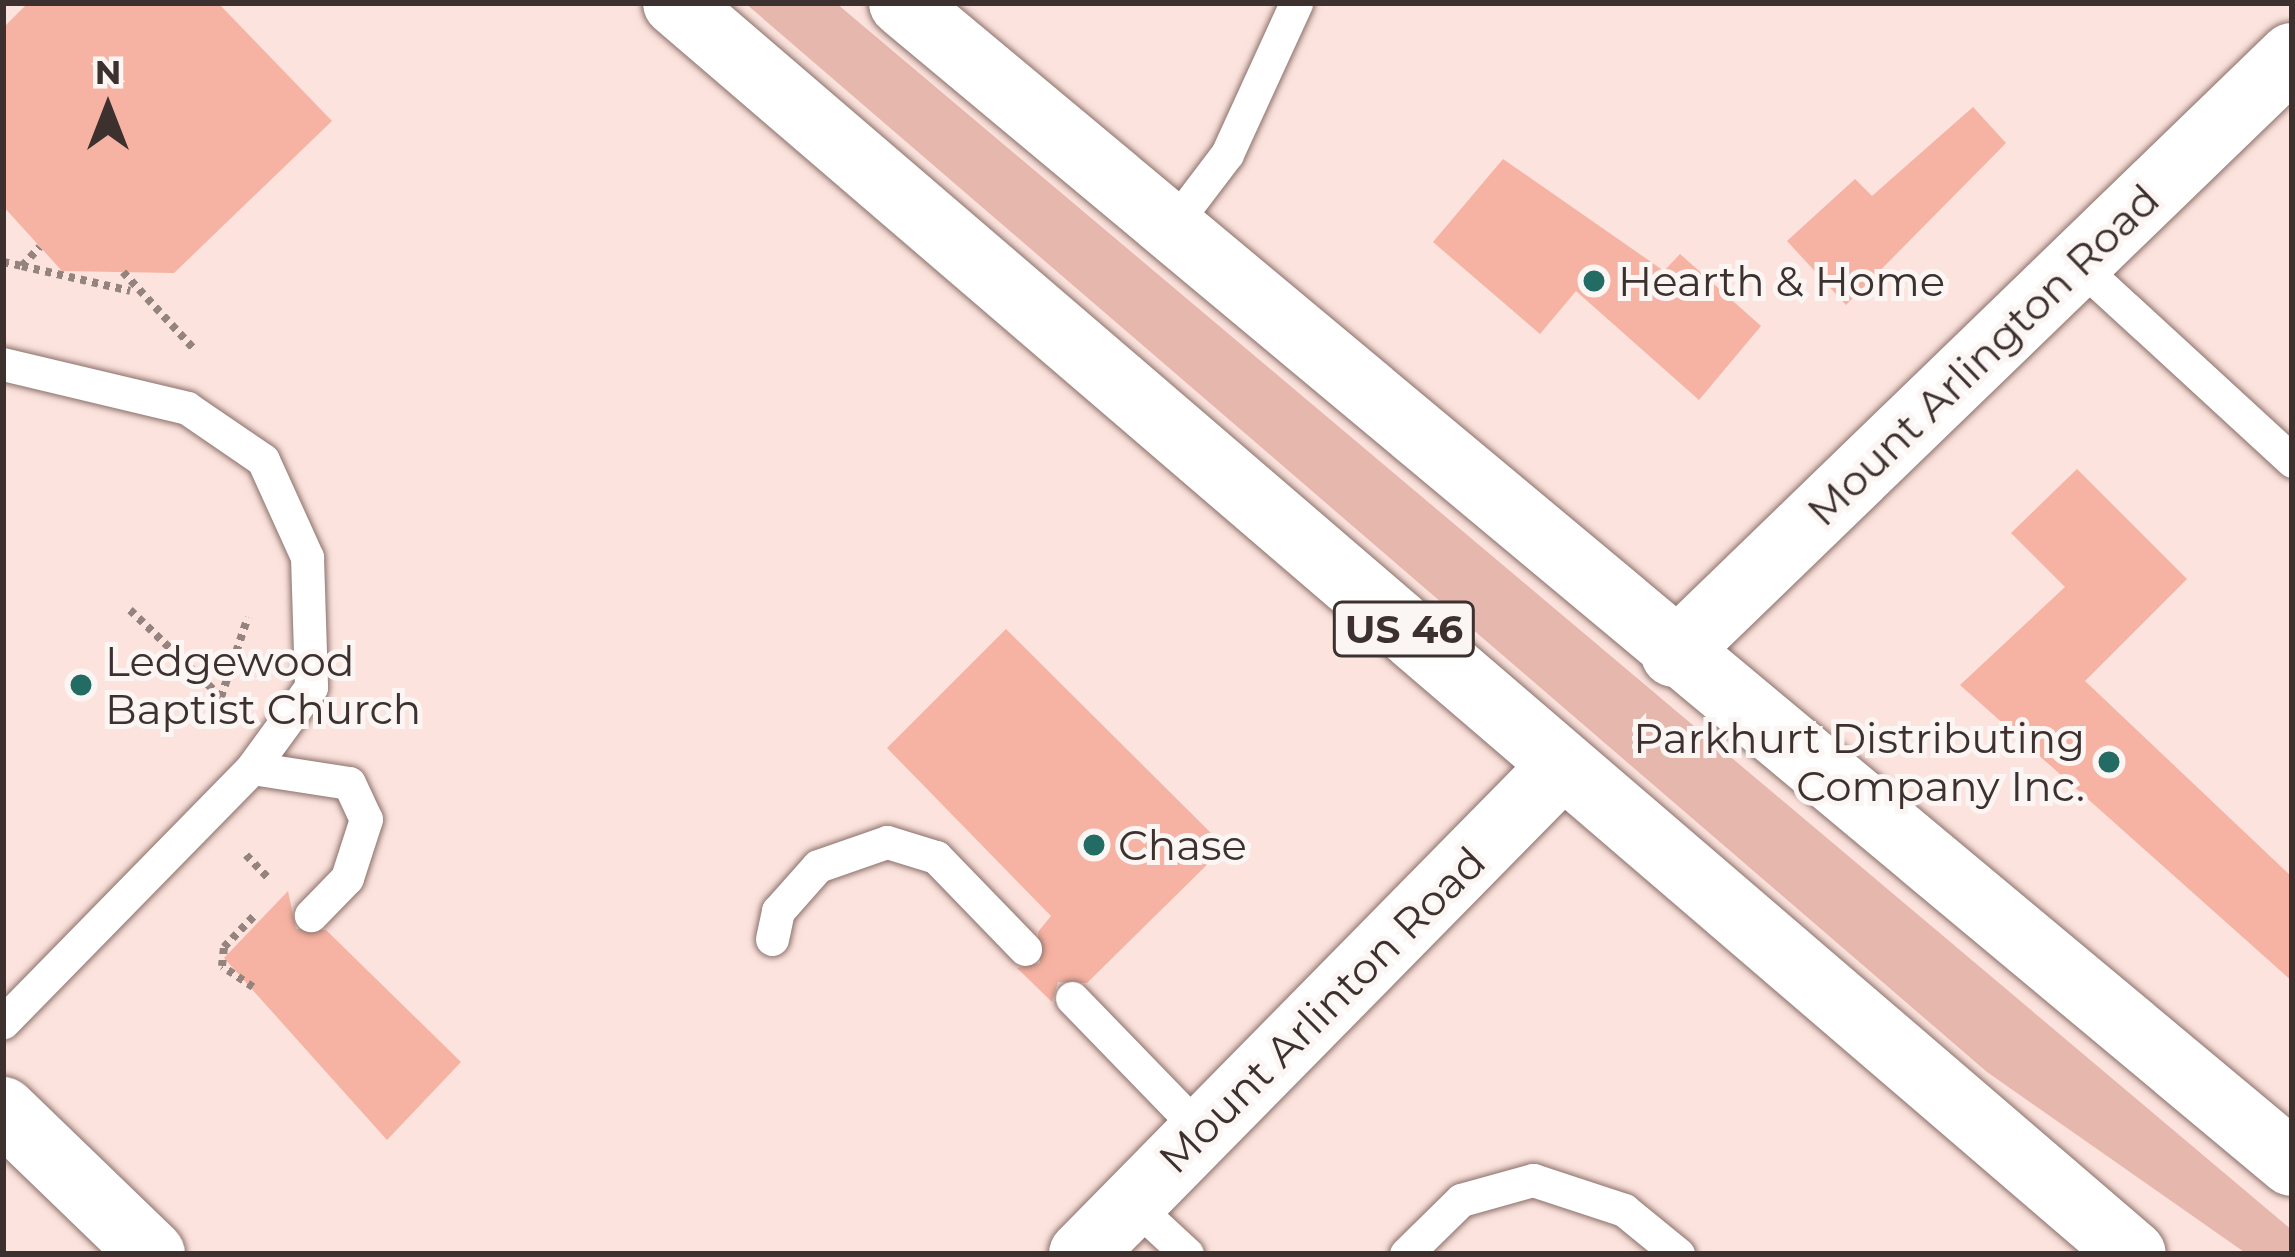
<!DOCTYPE html>
<html>
<head>
<meta charset="utf-8">
<style>
	body { margin:0 }
	#map { position:relative; width:2295px; height:1257px; overflow:hidden; background:#fce3dd; font-family:Montserrat,sans-serif }
	div>[style] { position:absolute }
	[style*='--x'] { left:calc(var(--x)*1px); top:calc(var(--y)*1px); width:calc(var(--w)*1px); rotate:calc(var(--a)*1deg) }
	.green>* { inset:0; background:#e6b7ad }
	.building>* { inset:0; background:#f6b2a2 }
	.path>* { height:8px; margin-top:-4px; transform-origin:0; background:repeating-linear-gradient(90deg,#95837f 0 6px,transparent 0 12px) }
	.roads { filter:drop-shadow(0 0 3px #8b706a) drop-shadow(0 0 3px #8b706a) }
	.service>* { height:33px; margin:-16.5px; padding:0 16.5px; transform-origin:16.5px; border-radius:16.5px; background:#fff }
	.tertiary>* { height:66px; margin:-33px; padding:0 33px; transform-origin:33px; border-radius:33px; background:#fff }
	.trunk>* { height:66px; margin:-33px; padding:0 33px; transform-origin:33px; border-radius:33px; background:#fff }
	.dots>* { width:33px; height:33px; translate:-50% -50%; box-sizing:border-box; border:6px solid #fbf5f3; border-radius:50% }
	span { translate:-50% -50%; white-space:nowrap; text-align:center; line-height:1.15; -webkit-text-stroke:10px #fbf5f3; paint-order:stroke }
	.shield-label span { padding:3px 9px; background:#fbf5f3; border:3px solid; border-radius:9px; -webkit-text-stroke-width:0 }
	.shield-label { font-size:39px; color:#3c312e; font-weight:700 }
	.poi-label { font-size:42px; color:#3c312e }
	.left { translate:0 -50%; text-align:left }
	.right { translate:-100% -50%; text-align:right }
	.street-label { font-size:42px; color:#3c312e }
	.frame { position:absolute; inset:0; border:6px solid #3c312e; pointer-events:none }
	.north { position:absolute; left:48px; top:48px; width:120px; height:120px; -webkit-text-stroke:9px #fbf5f3; paint-order:stroke; rotate:0deg; font-size:33px; font-weight:700; line-height:48px; text-align:center; color:#3c312e }
	.north::after { content:''; display:block; margin:auto; width:42px; height:54px; background:#3c312e; clip-path:polygon(50% 0,100% 100%,50% 72%,0 100%) }
</style>
</head>
<body>
<div id="map">
	<div class="green">
		<div style="clip-path:polygon(745px 3px,836px 3px,2292px 1230px,2292px 1254px,2247px 1254px,1987px 1072px)"></div>
	</div>
	<div class="building">
		<div style="clip-path:polygon(28px 3px,218px 3px,332px 121px,174px 273px,62px 271px,3px 206px,3px 28px)"></div>
		<div style="clip-path:polygon(1973px 107px,2006px 143px,1846px 305px,1787px 241px,1855px 179px,1872px 196px)"></div>
		<div style="clip-path:polygon(1503px 159px,1664px 271px,1680px 254px,1761px 326px,1699px 400px,1576px 291px,1540px 334px,1433px 242px)"></div>
		<div style="clip-path:polygon(2077px 469px,2187px 579px,2085px 681px,2292px 877px,2292px 981px,1960px 685px,2065px 587px,2011px 533px)"></div>
		<div style="clip-path:polygon(1006px 629px,1225px 847px,1087px 983px,1058px 982px,1052px 1002px,1017px 968px,1040px 963px,1038px 932px,1051px 916px,887px 748px)"></div>
		<div style="clip-path:polygon(288px 891px,296px 929px,326px 930px,461px 1062px,387px 1140px,224px 958px)"></div>
	</div>
	<div class="path">
		<div style="--x:3;--y:262;--w:19;--a:12"></div>
		<div style="--x:22;--y:266;--w:26;--a:-47"></div>
		<div style="--x:22;--y:266;--w:111;--a:13"></div>
		<div style="--x:123;--y:272;--w:105;--a:47.3"></div>
		<div style="--x:130;--y:610;--w:126;--a:43.7"></div>
		<div style="--x:221;--y:697;--w:84;--a:-71.4"></div>
		<div style="--x:246;--y:855;--w:33;--a:46"></div>
		<div style="--x:253;--y:987;--w:37;--a:-146"></div>
		<div style="--x:222;--y:966;--w:19;--a:-84"></div>
		<div style="--x:224;--y:947;--w:43;--a:-45.9"></div>
	</div>
	<div class="roads">
		<div class="service">
			<div style="--x:1170;--y:229;--w:94;--a:-52.8"></div>
			<div style="--x:1227;--y:154;--w:166;--a:-65.4"></div>
			<div style="--x:2078;--y:264;--w:291;--a:42.6"></div>
			<div style="--x:3;--y:364;--w:189;--a:13.4"></div>
			<div style="--x:187;--y:408;--w:92;--a:34.4"></div>
			<div style="--x:263;--y:460;--w:107;--a:65.6"></div>
			<div style="--x:307;--y:557;--w:130;--a:88.2"></div>
			<div style="--x:311;--y:687;--w:100;--a:126.1"></div>
			<div style="--x:252;--y:768;--w:356;--a:134.4"></div>
			<div style="--x:252;--y:768;--w:98;--a:8.8"></div>
			<div style="--x:349;--y:783;--w:40;--a:65"></div>
			<div style="--x:366;--y:819;--w:62;--a:107.9"></div>
			<div style="--x:347;--y:878;--w:52;--a:134.2"></div>
			<div style="--x:772;--y:939;--w:29;--a:-78"></div>
			<div style="--x:778;--y:911;--w:60;--a:-48.4"></div>
			<div style="--x:818;--y:866;--w:73;--a:-19.2"></div>
			<div style="--x:887;--y:842;--w:51;--a:17"></div>
			<div style="--x:936;--y:857;--w:128;--a:45.9"></div>
			<div style="--x:1072;--y:998;--w:187;--a:45.9"></div>
			<div style="--x:1132;--y:1203;--w:75;--a:42.8"></div>
			<div style="--x:1406;--y:1254;--w:77;--a:-44.5"></div>
			<div style="--x:1461;--y:1200;--w:75;--a:-15.5"></div>
			<div style="--x:1533;--y:1180;--w:96;--a:18.2"></div>
			<div style="--x:1624;--y:1210;--w:70;--a:39.2"></div>
		</div>
		<div class="tertiary">
			<div style="--x:1674;--y:654;--w:860;--a:-44.06"></div>
			<div style="--x:3;--y:1110;--w:207;--a:44"></div>
			<div style="--x:1082;--y:1254;--w:685;--a:-45.47"></div>
		</div>
		<div class="trunk">
			<div style="--x:676;--y:3;--w:1920;--a:40.65"></div>
			<div style="--x:902;--y:3;--w:1810;--a:39.85"></div>
		</div>
	</div>
	<div class="dots">
		<div style="left:1594px;top:281px;background:#236c63"></div>
		<div style="left:81px;top:685px;background:#236c63"></div>
		<div style="left:2109px;top:762px;background:#236c63"></div>
		<div style="left:1094px;top:845px;background:#236c63"></div>
	</div>
	<div class="shield-label">
		<span style="left:1404px;top:629px">US 46</span>
	</div>
	<div class="poi-label">
		<span class="left" style="left:1618px;top:281px">Hearth &amp; Home</span>
		<span class="left" style="left:105px;top:685px">Ledgewood<br>Baptist Church</span>
		<span class="right" style="left:2085px;top:762px">Parkhurt Distributing<br>Company Inc.</span>
		<span class="left" style="left:1118px;top:845px">Chase</span>
	</div>
	<div class="street-label">
		<span style="left:1983px;top:355px;rotate:-44deg">Mount Arlington Road</span>
		<span style="left:1322px;top:1010px;rotate:-45deg">Mount Arlinton Road</span>
	</div>
	<div class="frame"></div>
	<div class="north">N</div>
</div>
</body>
</html>
